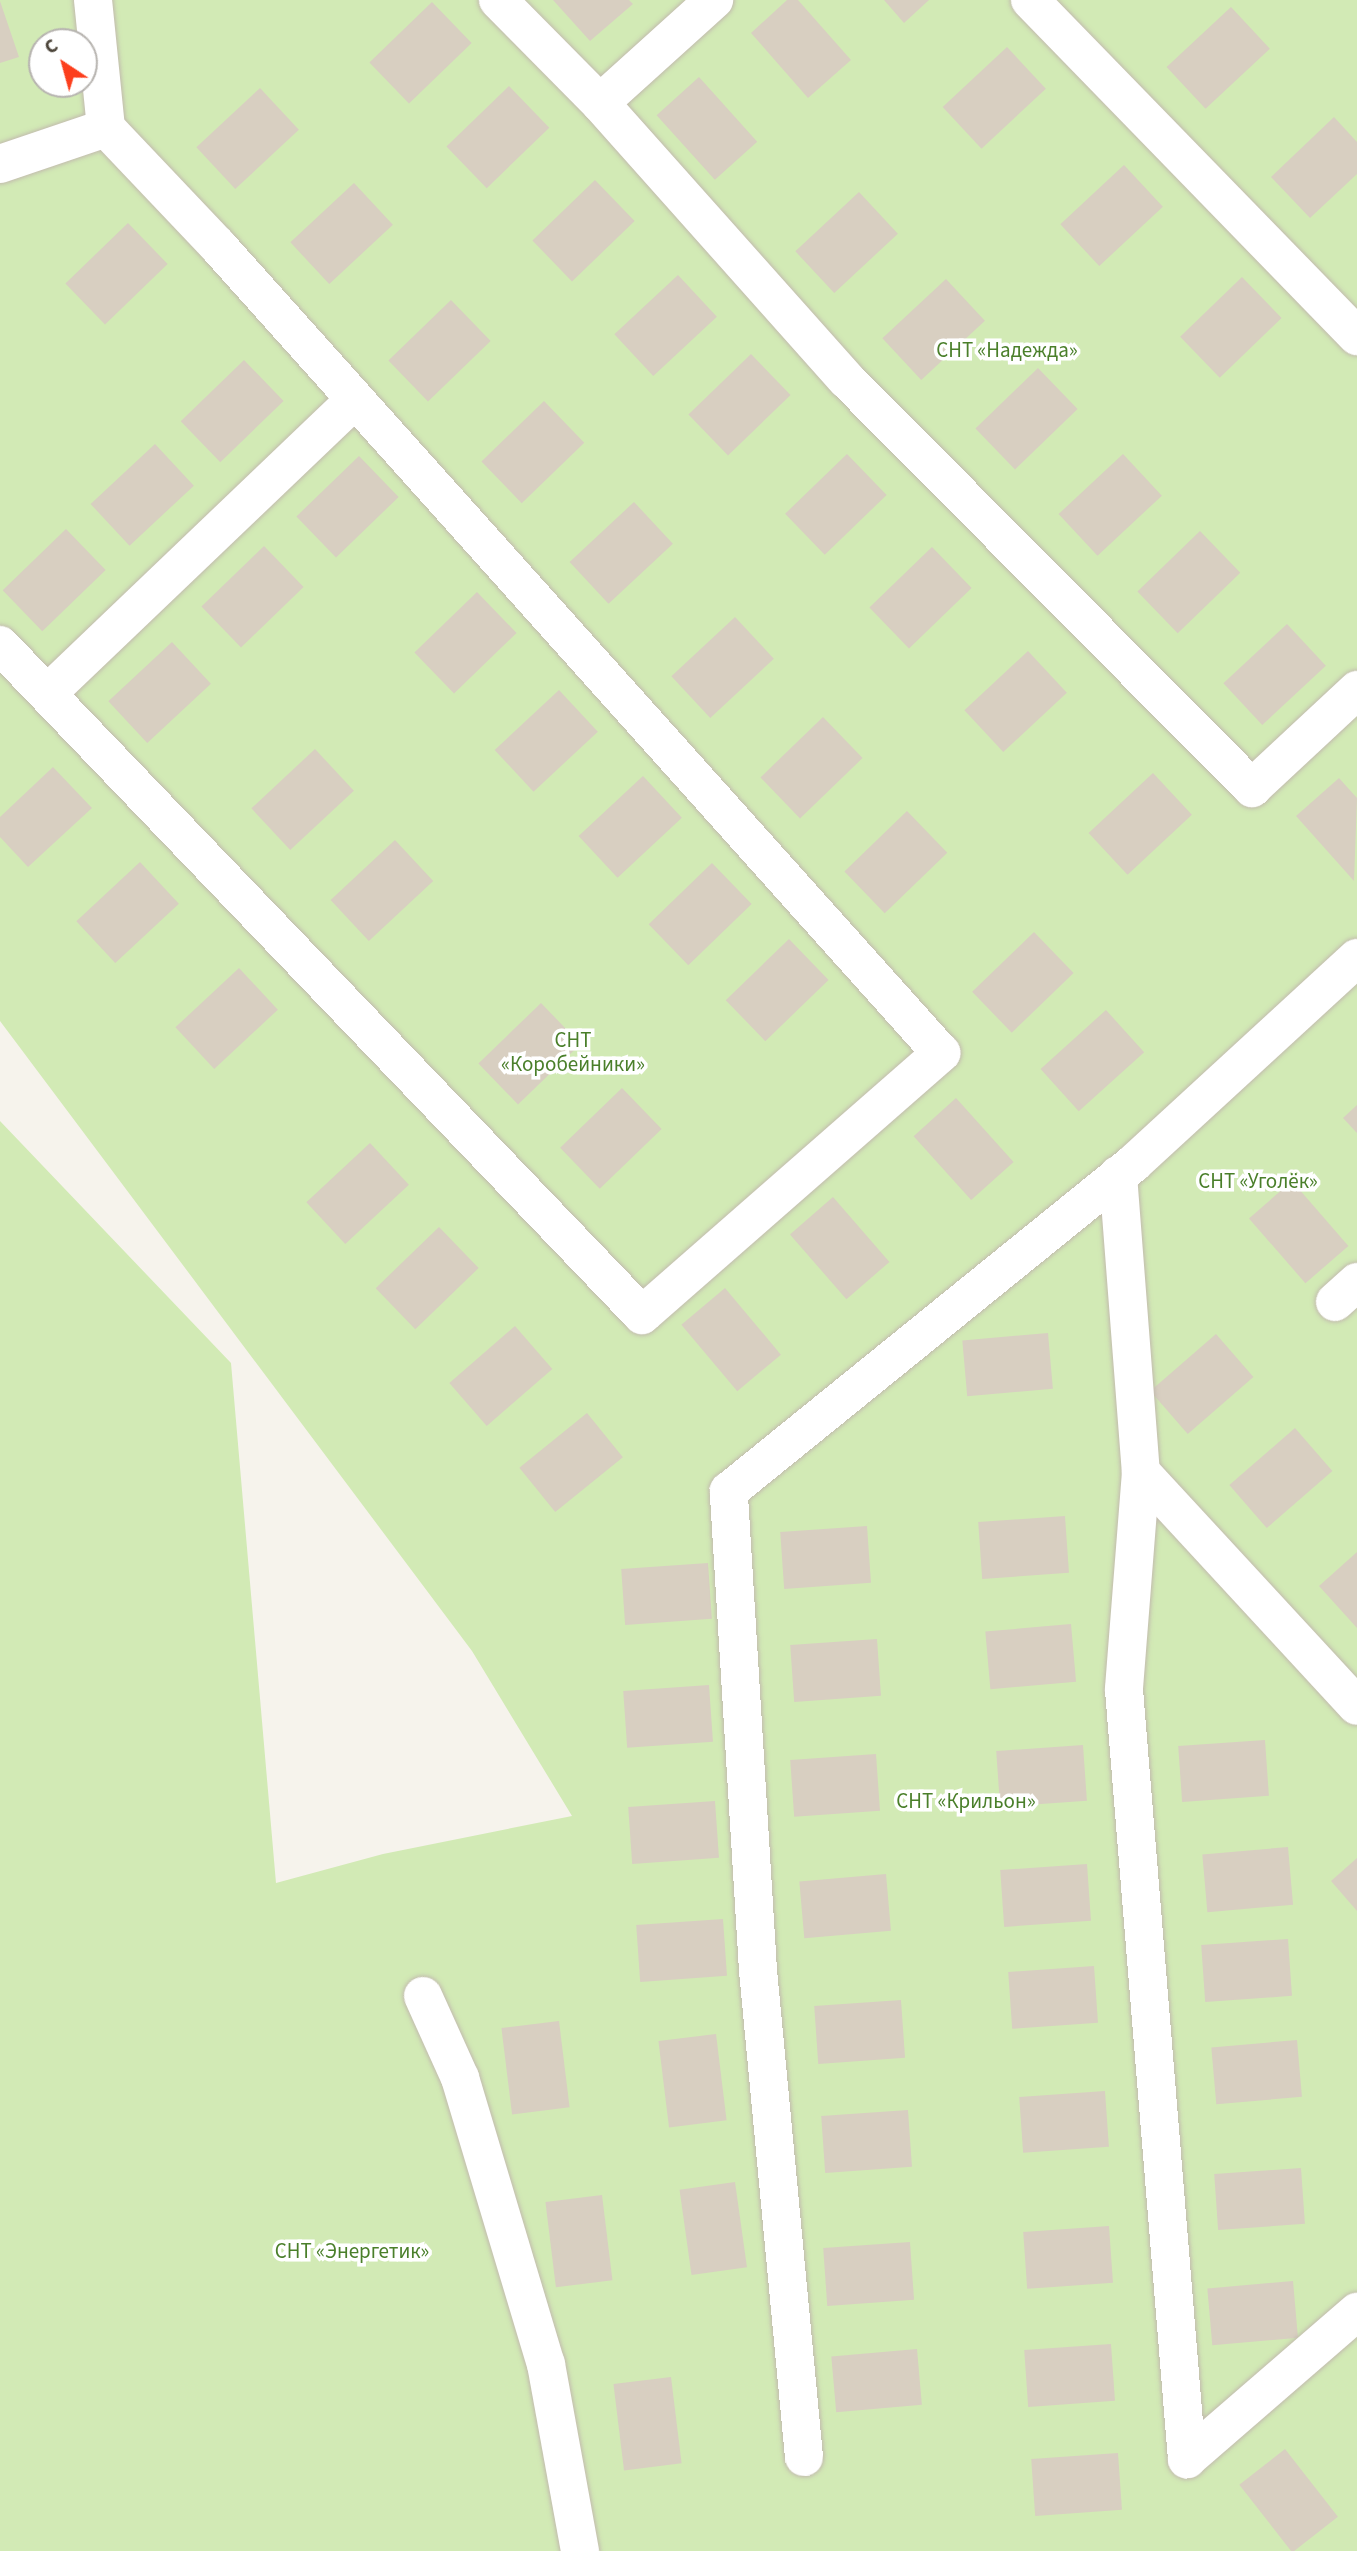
<!DOCTYPE html>
<html>
<head>
<meta charset="utf-8">
<style>
	body { margin:0 }
	#map { position:relative; width:1357px; height:2551px; overflow:hidden; background:#f6f3ec; font-family:"Source Sans 3",sans-serif }
	div>[style] { position:absolute }
	[style*='--x'] { left:calc(var(--x)*1px); top:calc(var(--y)*1px); width:calc(var(--w)*1px); rotate:calc(var(--a)*1deg) }
	.green>* { inset:0; background:#d2eab5 }
	.building>* { inset:0; background:#d8cfc1; transform-origin:0 0 }
	.roads { filter:drop-shadow(0 0 2px #c2bbae) drop-shadow(0 0 2px #c2bbae) }
	.minor>* { height:38px; margin:-19px; padding:0 19px; transform-origin:19px; border-radius:19px; background:#fff }
	span { translate:-50% -50%; white-space:nowrap; text-align:center; line-height:1.15; -webkit-text-stroke:7px #fff; paint-order:stroke }
	.park-label { font-size:21px; color:#4a7f2a }
	.north { position:absolute; left:28px; top:28px; width:70px; height:70px; box-sizing:border-box; background:#fff; border:2px solid #b7b4b0; border-radius:50%; rotate:324deg; font-size:19px; font-weight:700; line-height:28px; text-align:center; color:#4b4439 }
	.north::after { content:''; display:block; margin:auto; width:24px; height:32px; background:#fc3f1d; clip-path:polygon(50% 0,100% 100%,50% 72%,0 100%) }
</style>
</head>
<body>
<div id="map">
	<div class="green">
		<div style="clip-path:polygon(evenodd,0 0,1357px 0,1357px 2551px,0 2551px,0 1121px,231px 1363px,276px 1883px,383px 1854px,572px 1816px,472px 1651px,0 1021px,0 0,42px 42px,84px 42px,84px 84px,42px 84px,42px 42px)"></div>
	</div>
	<div class="building">
		<div style="clip-path:polygon(553px 0,629px 0,633px 4px,590px 41px)"></div>
		<div style="clip-path:polygon(787px 0,798px 0,851px 60px,808px 98px,751px 33px)"></div>
		<div style="clip-path:polygon(884px 0,929px 0,904px 23px)"></div>
		<div style="clip-path:polygon(0 1px,19px 57px,0 63px)"></div>
		<div style="left:432px;top:2px;width:57px;height:87px;rotate:46deg"></div>
		<div style="left:1231px;top:7px;width:57px;height:88px;rotate:47deg"></div>
		<div style="left:1007px;top:47px;width:57px;height:88px;rotate:47deg"></div>
		<div style="left:699px;top:77px;width:87px;height:57px;rotate:48deg"></div>
		<div style="left:509px;top:86px;width:58px;height:87px;rotate:46deg"></div>
		<div style="left:260px;top:88px;width:57px;height:87px;rotate:47deg"></div>
		<div style="clip-path:polygon(1334px 117px,1357px 142px,1357px 174px,1310px 218px,1271px 177px)"></div>
		<div style="left:1124px;top:165px;width:57px;height:87px;rotate:47deg"></div>
		<div style="left:595px;top:180px;width:57px;height:87px;rotate:46deg"></div>
		<div style="left:354px;top:183px;width:57px;height:87px;rotate:47deg"></div>
		<div style="left:859px;top:192px;width:57px;height:87px;rotate:47deg"></div>
		<div style="left:128px;top:223px;width:57px;height:87px;rotate:46deg"></div>
		<div style="left:678px;top:275px;width:57px;height:87px;rotate:47deg"></div>
		<div style="left:1242px;top:277px;width:57px;height:86px;rotate:46deg"></div>
		<div style="left:946px;top:279px;width:57px;height:87px;rotate:47deg"></div>
		<div style="left:451px;top:300px;width:57px;height:87px;rotate:46deg"></div>
		<div style="left:751px;top:354px;width:57px;height:87px;rotate:46deg"></div>
		<div style="left:244px;top:360px;width:57px;height:88px;rotate:46deg"></div>
		<div style="left:1038px;top:368px;width:57px;height:87px;rotate:46deg"></div>
		<div style="left:544px;top:401px;width:58px;height:87px;rotate:46deg"></div>
		<div style="left:155px;top:444px;width:57px;height:88px;rotate:47deg"></div>
		<div style="left:847px;top:454px;width:57px;height:86px;rotate:46deg"></div>
		<div style="left:1123px;top:454px;width:57px;height:88px;rotate:47deg"></div>
		<div style="left:359px;top:456px;width:57px;height:87px;rotate:46deg"></div>
		<div style="left:634px;top:502px;width:57px;height:88px;rotate:47deg"></div>
		<div style="left:66px;top:529px;width:57px;height:88px;rotate:46deg"></div>
		<div style="left:1200px;top:531px;width:58px;height:87px;rotate:46deg"></div>
		<div style="left:264px;top:546px;width:57px;height:87px;rotate:46deg"></div>
		<div style="left:932px;top:547px;width:57px;height:87px;rotate:46deg"></div>
		<div style="left:477px;top:592px;width:57px;height:87px;rotate:46deg"></div>
		<div style="left:735px;top:617px;width:57px;height:87px;rotate:47deg"></div>
		<div style="left:1287px;top:624px;width:57px;height:87px;rotate:47deg"></div>
		<div style="left:172px;top:642px;width:57px;height:87px;rotate:47deg"></div>
		<div style="left:1028px;top:651px;width:57px;height:87px;rotate:47deg"></div>
		<div style="left:559px;top:690px;width:57px;height:88px;rotate:47deg"></div>
		<div style="left:823px;top:717px;width:57px;height:87px;rotate:46deg"></div>
		<div style="left:315px;top:749px;width:57px;height:87px;rotate:47deg"></div>
		<div style="clip-path:polygon(53px 767px,92px 808px,28px 867px,0 837px,0 817px)"></div>
		<div style="left:1153px;top:773px;width:57px;height:88px;rotate:47deg"></div>
		<div style="left:643px;top:776px;width:57px;height:88px;rotate:47deg"></div>
		<div style="clip-path:polygon(1339px 778px,1357px 798px,1354px 881px,1296px 816px)"></div>
		<div style="left:907px;top:811px;width:58px;height:87px;rotate:46deg"></div>
		<div style="left:395px;top:840px;width:56px;height:88px;rotate:47deg"></div>
		<div style="left:140px;top:862px;width:57px;height:87px;rotate:47deg"></div>
		<div style="left:712px;top:863px;width:57px;height:88px;rotate:46deg"></div>
		<div style="left:1034px;top:932px;width:57px;height:86px;rotate:46deg"></div>
		<div style="left:789px;top:939px;width:57px;height:88px;rotate:46deg"></div>
		<div style="left:239px;top:968px;width:57px;height:87px;rotate:47deg"></div>
		<div style="left:541px;top:1003px;width:57px;height:87px;rotate:46deg"></div>
		<div style="left:1106px;top:1010px;width:57px;height:88px;rotate:48deg"></div>
		<div style="left:622px;top:1088px;width:57px;height:86px;rotate:46deg"></div>
		<div style="left:956px;top:1098px;width:86px;height:57px;rotate:48deg"></div>
		<div style="clip-path:polygon(1357px 1105px,1357px 1133px,1343px 1118px)"></div>
		<div style="left:370px;top:1143px;width:57px;height:87px;rotate:47deg"></div>
		<div style="left:1292px;top:1181px;width:86px;height:57px;rotate:49deg"></div>
		<div style="left:833px;top:1197px;width:86px;height:57px;rotate:49deg"></div>
		<div style="left:439px;top:1227px;width:57px;height:88px;rotate:46deg"></div>
		<div style="left:725px;top:1288px;width:87px;height:57px;rotate:50deg"></div>
		<div style="left:515px;top:1326px;width:57px;height:87px;rotate:49deg"></div>
		<div style="left:1048px;top:1333px;width:56px;height:86px;rotate:85deg"></div>
		<div style="left:1216px;top:1334px;width:57px;height:87px;rotate:49deg"></div>
		<div style="left:587px;top:1413px;width:57px;height:87px;rotate:51deg"></div>
		<div style="left:1295px;top:1428px;width:57px;height:87px;rotate:49deg"></div>
		<div style="left:1065px;top:1516px;width:57px;height:87px;rotate:86deg"></div>
		<div style="left:867px;top:1526px;width:57px;height:87px;rotate:86deg"></div>
		<div style="clip-path:polygon(1357px 1552px,1357px 1628px,1319px 1586px)"></div>
		<div style="left:708px;top:1563px;width:56px;height:87px;rotate:86deg"></div>
		<div style="left:1071px;top:1624px;width:58px;height:86px;rotate:85deg"></div>
		<div style="left:877px;top:1639px;width:57px;height:87px;rotate:86deg"></div>
		<div style="left:709px;top:1685px;width:57px;height:86px;rotate:86deg"></div>
		<div style="left:1265px;top:1740px;width:56px;height:87px;rotate:86deg"></div>
		<div style="left:1083px;top:1745px;width:56px;height:87px;rotate:86deg"></div>
		<div style="left:876px;top:1754px;width:57px;height:86px;rotate:86deg"></div>
		<div style="left:715px;top:1801px;width:57px;height:87px;rotate:86deg"></div>
		<div style="left:1288px;top:1847px;width:58px;height:86px;rotate:85deg"></div>
		<div style="clip-path:polygon(1357px 1858px,1357px 1911px,1331px 1881px)"></div>
		<div style="left:1087px;top:1864px;width:57px;height:87px;rotate:86deg"></div>
		<div style="left:886px;top:1874px;width:57px;height:87px;rotate:85deg"></div>
		<div style="left:723px;top:1919px;width:57px;height:87px;rotate:86deg"></div>
		<div style="left:1288px;top:1939px;width:57px;height:87px;rotate:86deg"></div>
		<div style="left:1094px;top:1966px;width:57px;height:86px;rotate:86deg"></div>
		<div style="left:901px;top:2000px;width:58px;height:87px;rotate:86deg"></div>
		<div style="left:559px;top:2021px;width:87px;height:58px;rotate:83deg"></div>
		<div style="left:716px;top:2034px;width:87px;height:58px;rotate:83deg"></div>
		<div style="left:1297px;top:2040px;width:57px;height:86px;rotate:85deg"></div>
		<div style="left:1105px;top:2091px;width:56px;height:86px;rotate:86deg"></div>
		<div style="left:908px;top:2110px;width:57px;height:87px;rotate:86deg"></div>
		<div style="left:1301px;top:2168px;width:56px;height:87px;rotate:86deg"></div>
		<div style="left:735px;top:2182px;width:86px;height:56px;rotate:82deg"></div>
		<div style="left:602px;top:2195px;width:86px;height:57px;rotate:83deg"></div>
		<div style="left:1109px;top:2226px;width:57px;height:86px;rotate:86deg"></div>
		<div style="left:910px;top:2242px;width:58px;height:87px;rotate:86deg"></div>
		<div style="left:1293px;top:2281px;width:57px;height:86px;rotate:85deg"></div>
		<div style="left:1111px;top:2344px;width:57px;height:87px;rotate:86deg"></div>
		<div style="left:917px;top:2349px;width:56px;height:86px;rotate:85deg"></div>
		<div style="left:671px;top:2377px;width:87px;height:58px;rotate:83deg"></div>
		<div style="left:1285px;top:2449px;width:86px;height:58px;rotate:52deg"></div>
		<div style="left:1118px;top:2453px;width:57px;height:87px;rotate:86deg"></div>
	</div>
	<div class="roads">
		<div class="minor">
			<div style="--x:498;--y:0;--w:145;--a:45.3"></div>
			<div style="--x:600;--y:103;--w:371;--a:48.3"></div>
			<div style="--x:847;--y:380;--w:575;--a:45.21"></div>
			<div style="--x:1252;--y:788;--w:144;--a:-43"></div>
			<div style="--x:1030;--y:0;--w:469;--a:45.8"></div>
			<div style="--x:600;--y:103;--w:154;--a:-42.1"></div>
			<div style="--x:0;--y:164;--w:112;--a:-18.8"></div>
			<div style="--x:106;--y:128;--w:129;--a:-95.8"></div>
			<div style="--x:0;--y:645;--w:928;--a:46.22"></div>
			<div style="--x:642;--y:1315;--w:398;--a:-41.2"></div>
			<div style="--x:941;--y:1053;--w:1085;--a:-131.86"></div>
			<div style="--x:217;--y:245;--w:161;--a:-133.5"></div>
			<div style="--x:48;--y:693;--w:422;--a:-43.7"></div>
			<div style="--x:1118;--y:1175;--w:298;--a:85.6"></div>
			<div style="--x:1141;--y:1472;--w:219;--a:94.5"></div>
			<div style="--x:1124;--y:1690;--w:772;--a:85.32"></div>
			<div style="--x:1187;--y:2459;--w:225;--a:-40.9"></div>
			<div style="--x:1335;--y:1302;--w:30;--a:-42"></div>
			<div style="--x:1141;--y:1472;--w:318;--a:47.3"></div>
			<div style="--x:423;--y:1996;--w:90;--a:65.7"></div>
			<div style="--x:460;--y:2078;--w:299;--a:73.3"></div>
			<div style="--x:546;--y:2364;--w:190;--a:79.7"></div>
			<div style="--x:804;--y:2457;--w:489;--a:-95.4"></div>
			<div style="--x:758;--y:1970;--w:480;--a:-93.5"></div>
			<div style="--x:729;--y:1491;--w:521;--a:-39"></div>
			<div style="--x:1134;--y:1163;--w:303;--a:-42.6"></div>
		</div>
	</div>
	<div class="park-label">
		<span style="left:1007px;top:350px">СНТ «Надежда»</span>
		<span style="left:573px;top:1052px">СНТ<br>«Коробейники»</span>
		<span style="left:1258px;top:1181px">СНТ «Уголёк»</span>
		<span style="left:966px;top:1801px">СНТ «Крильон»</span>
		<span style="left:352px;top:2251px">СНТ «Энергетик»</span>
	</div>
	<div class="north">С</div>
</div>
</body>
</html>
